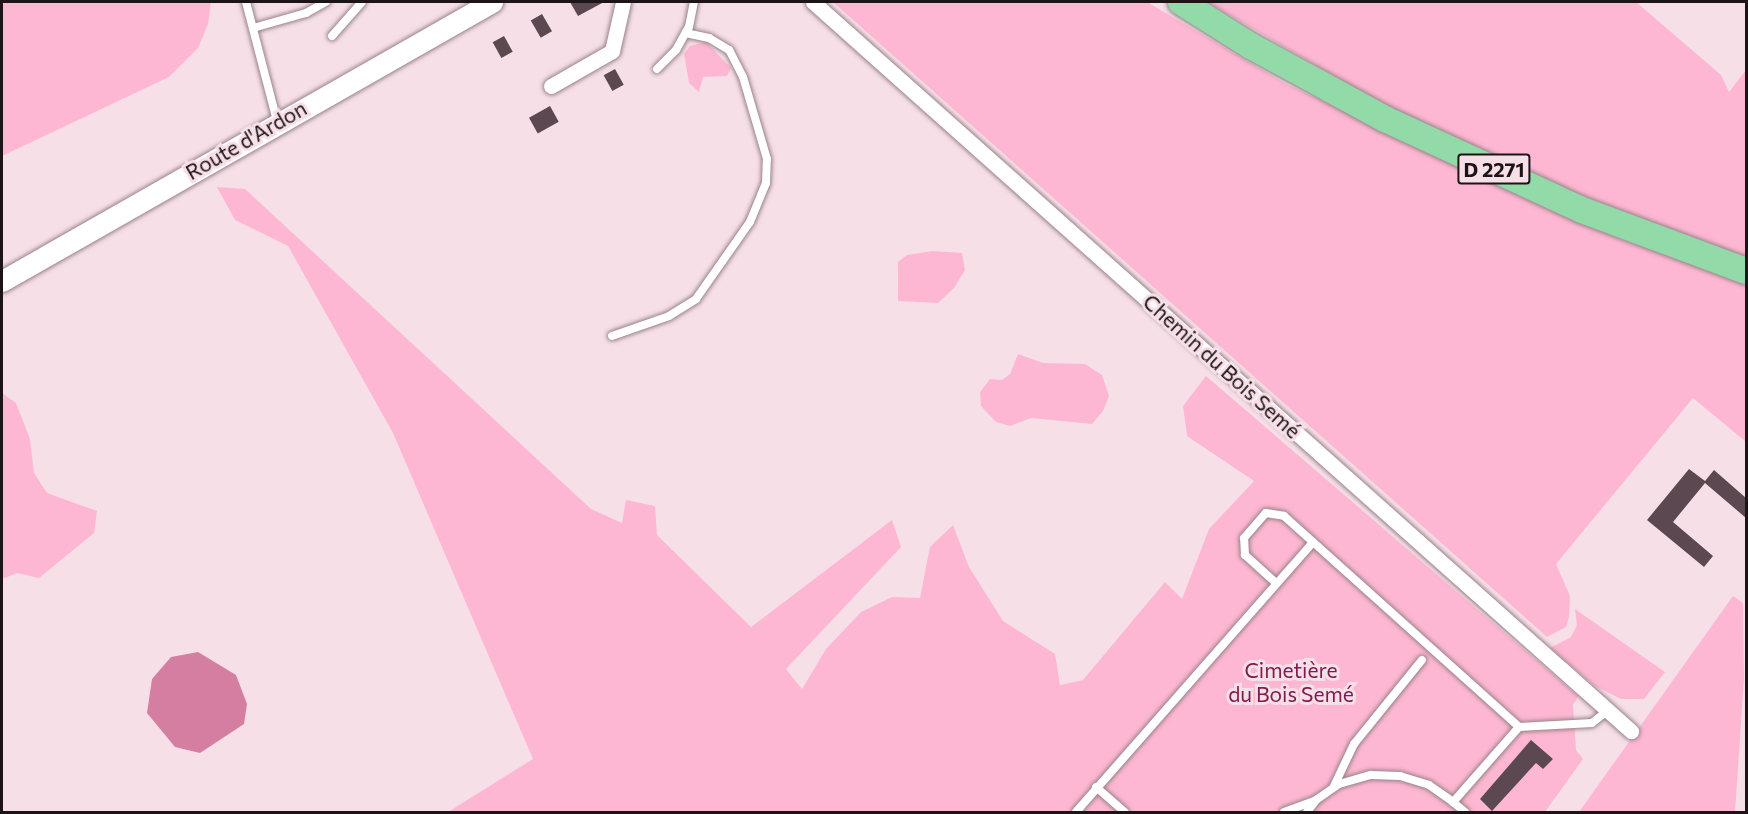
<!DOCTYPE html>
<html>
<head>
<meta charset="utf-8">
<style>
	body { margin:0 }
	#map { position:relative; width:1748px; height:814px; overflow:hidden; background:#f7dfe7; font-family:Commissioner,sans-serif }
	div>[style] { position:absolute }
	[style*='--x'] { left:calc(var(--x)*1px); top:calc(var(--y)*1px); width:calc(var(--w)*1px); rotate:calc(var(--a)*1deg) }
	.green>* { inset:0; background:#feb7d2 }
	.water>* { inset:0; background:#d47ea1 }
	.building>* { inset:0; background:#5c4850; transform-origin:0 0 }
	.roads { filter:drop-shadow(0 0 2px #98828a) drop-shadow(0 0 2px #98828a) }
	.service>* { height:8px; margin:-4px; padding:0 4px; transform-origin:4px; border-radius:4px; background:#fff }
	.minor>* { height:15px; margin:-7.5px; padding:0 7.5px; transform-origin:7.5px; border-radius:7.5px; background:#fff }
	.secondary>* { height:21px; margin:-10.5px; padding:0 10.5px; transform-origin:10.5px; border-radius:10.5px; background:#fff }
	.trunk>* { height:26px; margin:-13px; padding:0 13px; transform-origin:13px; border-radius:13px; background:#92daa7 }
	span { translate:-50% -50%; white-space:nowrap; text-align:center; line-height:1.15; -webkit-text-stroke:6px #f7dfe7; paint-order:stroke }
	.shield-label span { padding:2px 4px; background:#f7dfe7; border:2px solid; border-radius:4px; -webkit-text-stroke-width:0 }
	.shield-label { font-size:20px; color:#1c1417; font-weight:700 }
	.street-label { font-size:21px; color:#1c1417 }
	.park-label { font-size:21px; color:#811b50 }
	.frame { position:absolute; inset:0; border:3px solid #1c1417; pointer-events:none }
</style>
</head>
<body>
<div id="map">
	<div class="green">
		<div style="clip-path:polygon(2px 2px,211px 2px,208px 24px,198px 48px,169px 77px,2px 156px)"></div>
		<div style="clip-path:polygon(833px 2px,1147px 2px,1286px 84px,1622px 240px,1746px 282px,1746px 442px,1693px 398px,1556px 564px,1570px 596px,1569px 617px,1566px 627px,1547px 637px)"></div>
		<div style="clip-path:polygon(1207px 2px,1636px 2px,1721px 75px,1729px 92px,1746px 70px,1746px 260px,1536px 177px,1392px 109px)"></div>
		<div style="clip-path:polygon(706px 42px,731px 68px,727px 76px,703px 77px,699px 92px,689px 83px,684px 54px,690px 46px)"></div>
		<div style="clip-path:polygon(217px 187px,245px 189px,591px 509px,622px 523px,626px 500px,655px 506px,657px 535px,751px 627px,892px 520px,901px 547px,786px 669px,802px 689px,826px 649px,861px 612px,892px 597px,920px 598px,930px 547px,953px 525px,969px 567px,1003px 621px,1055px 654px,1060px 685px,1083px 680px,1165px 582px,1182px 599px,1209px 529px,1254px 481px,1187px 436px,1183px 406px,1206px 376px,1578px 696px,1573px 705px,1576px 750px,1583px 759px,1545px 812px,448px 812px,533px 759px,393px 433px,288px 246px,235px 220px)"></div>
		<div style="clip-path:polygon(932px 251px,962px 253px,965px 270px,954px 288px,938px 303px,898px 301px,898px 262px,907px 255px)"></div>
		<div style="clip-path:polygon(1018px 354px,1043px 363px,1085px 364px,1102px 375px,1109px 396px,1103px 411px,1092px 424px,1031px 418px,1010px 426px,996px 422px,981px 406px,980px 392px,990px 379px,1002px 380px,1010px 374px)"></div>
		<div style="clip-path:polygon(2px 393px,16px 403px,30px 439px,34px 473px,47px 493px,97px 511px,94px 533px,39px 578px,17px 573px,2px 579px)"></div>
		<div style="clip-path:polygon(1733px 596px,1743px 603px,1744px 678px,1735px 812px,1579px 812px)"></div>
		<div style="clip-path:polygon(1575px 609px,1665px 672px,1644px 699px,1621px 699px,1595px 686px,1550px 648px,1571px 637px,1577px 625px)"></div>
	</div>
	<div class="water">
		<div style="clip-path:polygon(198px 652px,236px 675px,247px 704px,244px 724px,200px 753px,175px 747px,147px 713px,152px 679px,171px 657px)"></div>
	</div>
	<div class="building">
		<div style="clip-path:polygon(570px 2px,604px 2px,578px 16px)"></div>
		<div style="left:542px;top:14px;width:20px;height:13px;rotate:60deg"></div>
		<div style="left:504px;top:36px;width:18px;height:13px;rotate:61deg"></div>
		<div style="left:615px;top:69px;width:18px;height:13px;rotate:61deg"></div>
		<div style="left:550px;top:106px;width:18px;height:24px;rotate:61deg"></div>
		<div style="clip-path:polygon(1689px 469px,1705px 481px,1714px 470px,1746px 498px,1746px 518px,1705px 483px,1673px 522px,1713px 556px,1704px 567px,1647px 520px)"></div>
		<div style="clip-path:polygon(1531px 740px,1553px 759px,1543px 769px,1536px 763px,1492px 811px,1480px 799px)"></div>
	</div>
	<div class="roads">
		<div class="service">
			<div style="--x:246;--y:2;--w:123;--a:75.4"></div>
			<div style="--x:253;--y:28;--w:55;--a:-15.8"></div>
			<div style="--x:306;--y:13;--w:23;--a:-29"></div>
			<div style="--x:332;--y:36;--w:45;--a:-48.6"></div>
			<div style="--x:657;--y:69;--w:27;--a:-45"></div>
			<div style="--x:676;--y:50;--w:26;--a:-61"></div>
			<div style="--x:689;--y:27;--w:25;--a:-79"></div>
			<div style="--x:612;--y:336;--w:60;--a:-19.3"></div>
			<div style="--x:669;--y:316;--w:32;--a:-32"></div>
			<div style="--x:696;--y:299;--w:94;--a:-55"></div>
			<div style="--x:750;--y:222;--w:42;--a:-67.7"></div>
			<div style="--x:766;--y:183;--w:24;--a:-88"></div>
			<div style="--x:767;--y:159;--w:85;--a:-106.3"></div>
			<div style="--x:743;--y:77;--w:30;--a:-117"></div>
			<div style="--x:729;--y:50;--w:23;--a:-149"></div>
			<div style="--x:709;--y:38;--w:24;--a:-168"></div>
			<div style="--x:1276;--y:583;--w:42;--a:-137.9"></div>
			<div style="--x:1245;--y:555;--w:17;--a:-93"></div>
			<div style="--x:1244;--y:538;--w:33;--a:-49"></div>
			<div style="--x:1266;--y:513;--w:18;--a:9"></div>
			<div style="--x:1284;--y:516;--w:39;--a:42"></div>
			<div style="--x:1519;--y:727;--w:73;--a:-3.1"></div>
			<div style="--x:1592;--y:723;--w:21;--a:-39"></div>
			<div style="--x:1334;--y:786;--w:47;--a:-64.5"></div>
			<div style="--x:1354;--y:744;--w:108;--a:-51"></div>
			<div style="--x:1096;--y:787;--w:38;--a:41"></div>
			<div style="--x:1076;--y:812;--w:359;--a:-48.7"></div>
			<div style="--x:1313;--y:542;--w:277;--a:41.9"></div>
			<div style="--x:1519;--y:727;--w:100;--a:131.3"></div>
			<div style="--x:1453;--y:802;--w:16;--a:40"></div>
			<div style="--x:1284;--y:812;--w:32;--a:-20"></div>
			<div style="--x:1307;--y:812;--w:15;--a:-53"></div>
			<div style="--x:1316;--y:800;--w:28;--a:-35"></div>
			<div style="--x:1339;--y:784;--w:33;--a:-16"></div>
			<div style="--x:1371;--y:775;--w:29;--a:2"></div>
			<div style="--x:1400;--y:776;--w:30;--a:17"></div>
			<div style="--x:1429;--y:785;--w:29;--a:35"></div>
		</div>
		<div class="minor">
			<div style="--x:813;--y:2;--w:1096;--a:41.71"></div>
			<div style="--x:551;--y:86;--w:70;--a:-29.8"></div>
			<div style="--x:612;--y:51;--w:50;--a:-77.3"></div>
		</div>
		<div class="secondary">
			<div style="--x:2;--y:281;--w:564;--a:-29.66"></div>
		</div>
		<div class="trunk">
			<div style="--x:1181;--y:2;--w:83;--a:32.2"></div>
			<div style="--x:1251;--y:46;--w:153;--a:28.6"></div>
			<div style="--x:1385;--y:119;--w:217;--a:24.8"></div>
			<div style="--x:1582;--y:210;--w:175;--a:20.4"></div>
		</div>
	</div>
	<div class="shield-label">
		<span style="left:1494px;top:169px">D 2271</span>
	</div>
	<div class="street-label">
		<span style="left:246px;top:140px;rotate:-30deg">Route d'Ardon</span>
		<span style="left:1222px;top:366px;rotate:42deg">Chemin du Bois Semé</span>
	</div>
	<div class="park-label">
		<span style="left:1291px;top:682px">Cimetière<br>du Bois Semé</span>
	</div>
	<div class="frame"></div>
</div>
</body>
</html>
